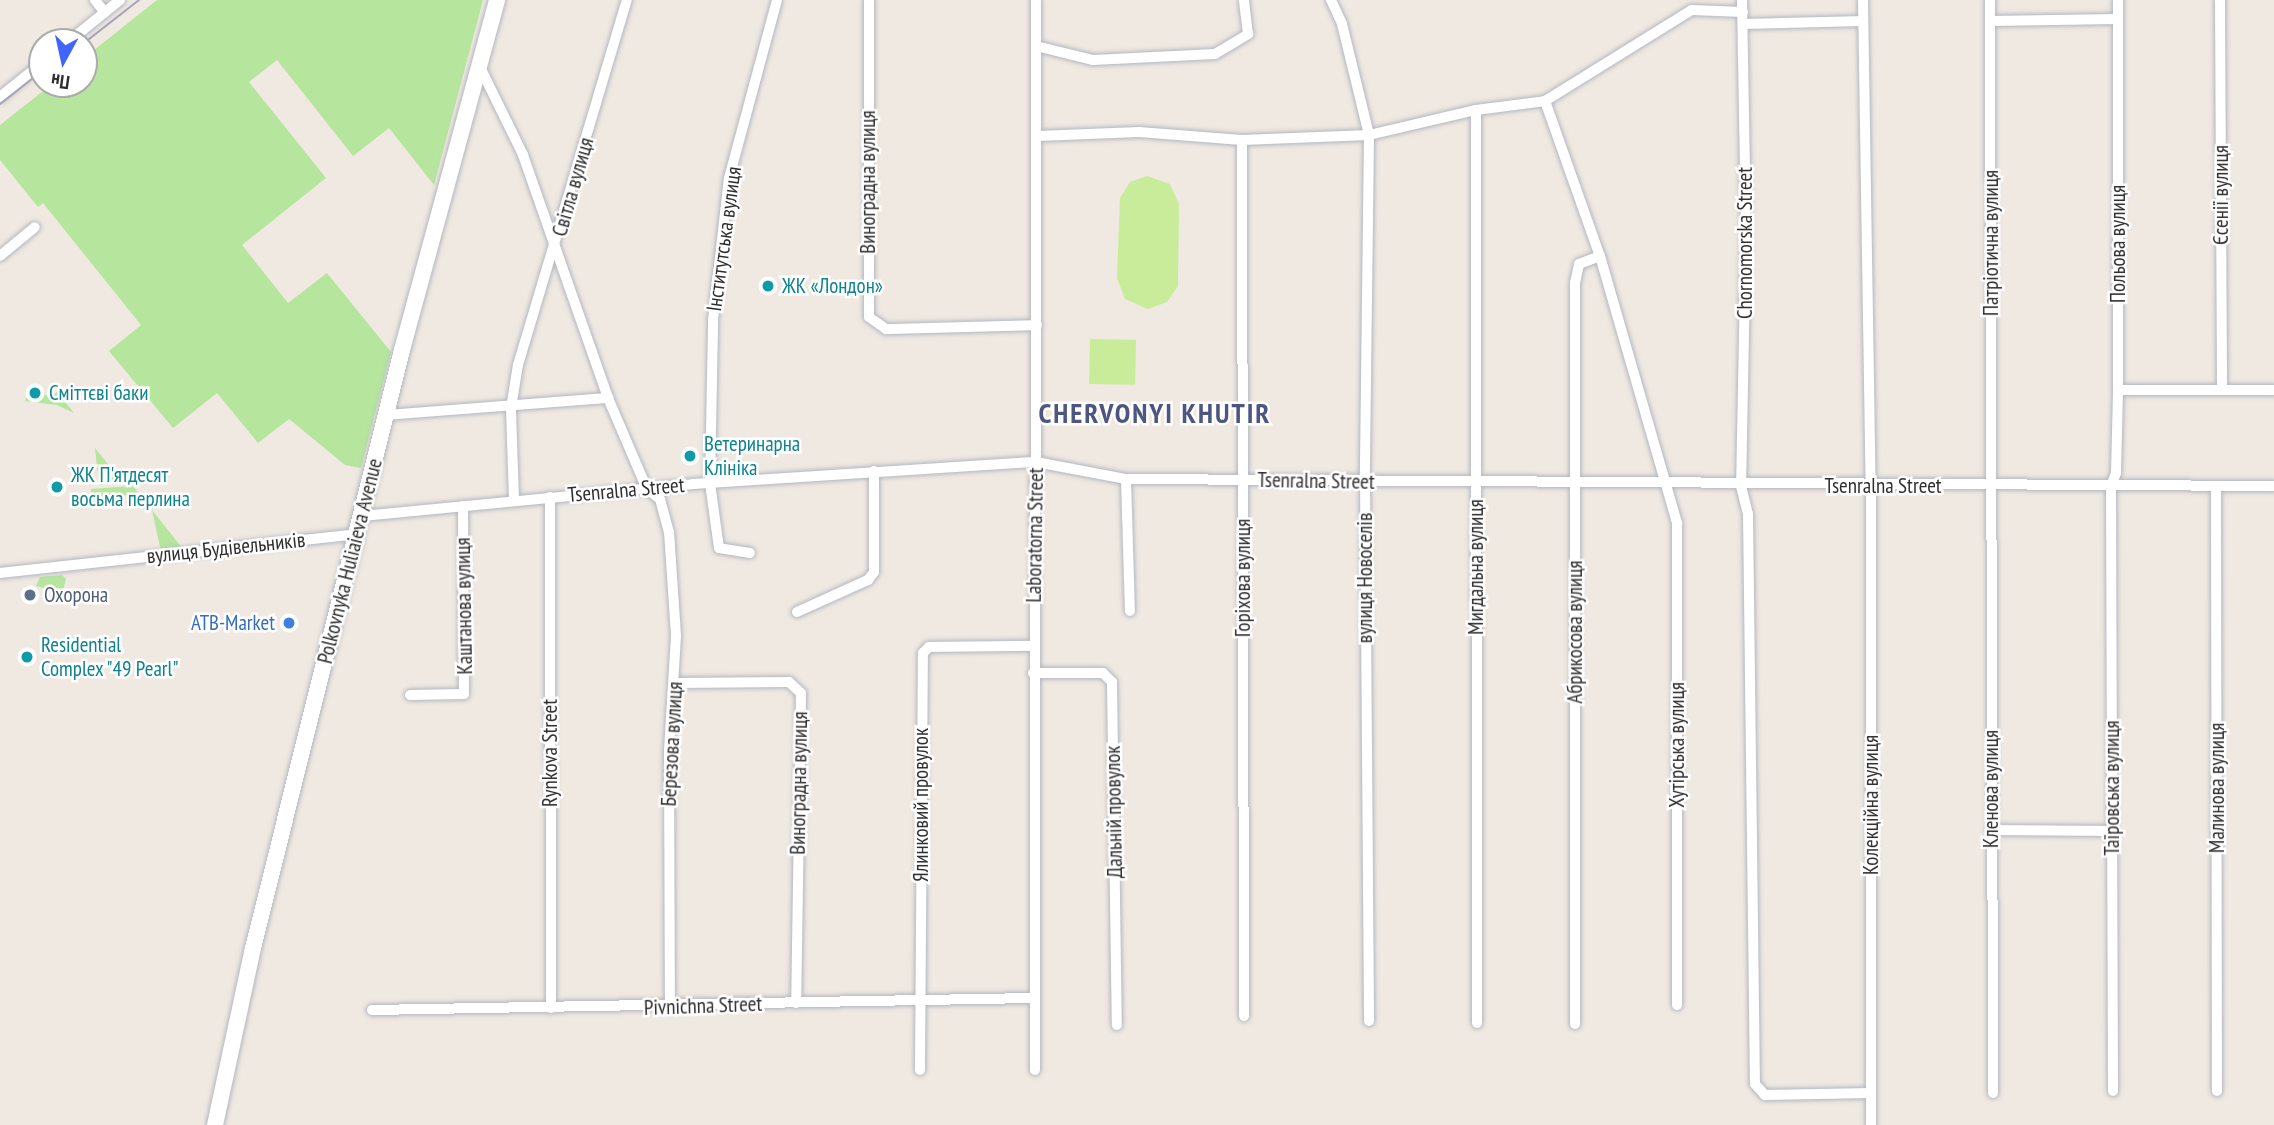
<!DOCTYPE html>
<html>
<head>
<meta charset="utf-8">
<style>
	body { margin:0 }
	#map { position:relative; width:2274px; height:1125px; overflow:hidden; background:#efe9e1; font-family:"PT Sans Narrow",sans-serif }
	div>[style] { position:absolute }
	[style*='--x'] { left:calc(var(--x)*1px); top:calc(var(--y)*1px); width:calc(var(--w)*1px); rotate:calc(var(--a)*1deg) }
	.green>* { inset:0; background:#b6e59e }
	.pitch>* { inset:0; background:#c9ec9a; transform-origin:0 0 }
	.roads { filter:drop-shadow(0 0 2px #b4b7c1) drop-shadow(0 0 2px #b4b7c1) }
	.street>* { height:10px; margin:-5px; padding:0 5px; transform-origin:5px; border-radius:5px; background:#fff }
	.secondary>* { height:16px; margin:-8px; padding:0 8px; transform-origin:8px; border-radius:8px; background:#fff }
	.tram>* { height:2px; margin:-1px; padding:0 1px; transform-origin:1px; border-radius:1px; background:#a3a6b8 }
	.dots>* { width:19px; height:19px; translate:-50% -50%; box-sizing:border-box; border:4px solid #fff; border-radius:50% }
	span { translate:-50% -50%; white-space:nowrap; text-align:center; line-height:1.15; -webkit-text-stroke:5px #fff; paint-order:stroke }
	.street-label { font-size:21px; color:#2e2e2e }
	.culture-label { font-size:21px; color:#0d838f }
	.left { translate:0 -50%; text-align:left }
	.service-label { font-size:21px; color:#4e5e75 }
	.shop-label { font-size:21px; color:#366cbe }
	.right { translate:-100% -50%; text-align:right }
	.district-label { font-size:28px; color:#4d5680; font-weight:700; letter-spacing:2px }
	.north { position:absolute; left:28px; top:28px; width:70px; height:70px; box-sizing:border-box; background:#fff; border:2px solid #ababab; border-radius:50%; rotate:188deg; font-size:19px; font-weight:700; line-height:28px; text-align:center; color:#2e2e2e }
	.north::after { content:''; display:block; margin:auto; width:24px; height:32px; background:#4264fb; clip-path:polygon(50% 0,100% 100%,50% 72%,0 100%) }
</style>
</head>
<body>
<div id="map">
	<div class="green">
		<div style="clip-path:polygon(157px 0,483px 0,434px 185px,389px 128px,353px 156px,277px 60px,249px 82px,326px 178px,242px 245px,288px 303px,327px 273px,391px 352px,361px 468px,345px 465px,289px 419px,258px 443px,217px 393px,173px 428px,109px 351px,141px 325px,43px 203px,38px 207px,0 160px,0 125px,52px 84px,84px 84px,84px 58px)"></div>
		<div style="clip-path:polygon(43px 392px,49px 399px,57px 392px,74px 413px,57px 405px,25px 401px,28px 394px,33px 400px)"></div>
		<div style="clip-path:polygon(95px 448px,123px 483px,99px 485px)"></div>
		<div style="clip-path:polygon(133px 486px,140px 495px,92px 497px,91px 489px)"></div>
		<div style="clip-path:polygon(152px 510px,183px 549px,161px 552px)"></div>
		<div style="clip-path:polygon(62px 575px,66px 579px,59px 605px,54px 591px,36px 586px,40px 577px)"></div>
	</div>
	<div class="pitch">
		<div style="clip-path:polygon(1147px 176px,1170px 184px,1179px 204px,1178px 286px,1167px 302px,1148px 309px,1125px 299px,1117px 278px,1120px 198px,1130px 182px)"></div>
		<div style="left:1090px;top:339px;width:46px;height:45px;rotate:1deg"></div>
	</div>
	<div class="roads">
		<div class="street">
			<div style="--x:95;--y:0;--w:16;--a:52"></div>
			<div style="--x:869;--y:0;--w:317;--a:90"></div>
			<div style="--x:869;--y:317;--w:21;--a:35"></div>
			<div style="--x:886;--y:329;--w:151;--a:-1.5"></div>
			<div style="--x:1331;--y:0;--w:26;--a:65"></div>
			<div style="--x:1342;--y:24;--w:114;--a:76.3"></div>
			<div style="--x:1369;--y:135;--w:347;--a:90.7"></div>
			<div style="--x:1365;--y:482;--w:539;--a:89.57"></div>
			<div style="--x:1742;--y:0;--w:230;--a:89"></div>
			<div style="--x:1746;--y:230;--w:256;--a:91.1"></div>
			<div style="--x:1741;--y:486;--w:29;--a:76"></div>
			<div style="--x:1748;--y:514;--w:570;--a:89.3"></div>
			<div style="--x:1755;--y:1084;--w:15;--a:48"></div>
			<div style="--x:1765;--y:1095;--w:106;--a:-1.1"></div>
			<div style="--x:1863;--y:0;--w:486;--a:89.1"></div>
			<div style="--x:1871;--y:486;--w:639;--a:90"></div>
			<div style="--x:1990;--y:0;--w:1093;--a:89.84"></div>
			<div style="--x:2220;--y:0;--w:390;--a:89.7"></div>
			<div style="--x:1990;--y:21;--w:127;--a:-0.9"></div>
			<div style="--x:1743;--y:24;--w:120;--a:-1.4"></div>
			<div style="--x:68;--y:42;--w:67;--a:-38.9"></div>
			<div style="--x:1036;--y:46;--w:59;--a:13.8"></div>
			<div style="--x:1093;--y:60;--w:122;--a:-2.8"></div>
			<div style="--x:1215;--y:54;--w:39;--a:-31"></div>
			<div style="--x:1248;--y:34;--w:34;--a:-97"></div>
			<div style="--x:479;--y:65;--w:100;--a:63.9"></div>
			<div style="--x:523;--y:155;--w:257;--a:70.7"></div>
			<div style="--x:608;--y:398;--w:99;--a:66.8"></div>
			<div style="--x:647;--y:489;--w:16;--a:38"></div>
			<div style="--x:660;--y:499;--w:34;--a:75"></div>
			<div style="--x:669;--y:532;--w:104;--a:86.1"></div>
			<div style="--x:676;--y:636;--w:114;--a:93.5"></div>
			<div style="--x:669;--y:750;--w:258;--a:89.8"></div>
			<div style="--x:0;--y:97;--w:54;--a:-39"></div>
			<div style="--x:1545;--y:101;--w:164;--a:70.5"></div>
			<div style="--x:1600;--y:256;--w:278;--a:73.9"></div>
			<div style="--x:1677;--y:523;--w:482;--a:90"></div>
			<div style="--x:1476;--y:110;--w:913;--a:89.94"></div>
			<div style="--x:1038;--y:136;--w:101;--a:-2.3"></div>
			<div style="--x:1139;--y:132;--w:103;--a:4.4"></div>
			<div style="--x:1242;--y:140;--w:127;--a:-2.3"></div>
			<div style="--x:1369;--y:135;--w:110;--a:-13.2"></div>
			<div style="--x:1476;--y:110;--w:70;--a:-7.4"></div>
			<div style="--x:1545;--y:101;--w:173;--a:-31.8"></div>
			<div style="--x:1692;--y:10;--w:51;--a:2.2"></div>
			<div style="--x:1242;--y:140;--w:876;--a:89.87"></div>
			<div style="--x:0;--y:256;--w:45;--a:-39.6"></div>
			<div style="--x:2118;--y:390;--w:156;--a:0"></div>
			<div style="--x:386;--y:415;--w:223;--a:-4.4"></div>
			<div style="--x:1126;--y:479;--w:132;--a:88.3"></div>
			<div style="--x:2216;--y:486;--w:605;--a:89.91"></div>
			<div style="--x:550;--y:497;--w:511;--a:89.89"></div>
			<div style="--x:514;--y:500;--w:92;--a:-91.9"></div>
			<div style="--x:511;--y:408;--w:44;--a:-80.8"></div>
			<div style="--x:518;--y:365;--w:381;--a:-73.4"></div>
			<div style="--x:362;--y:516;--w:333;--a:-5.5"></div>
			<div style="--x:693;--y:484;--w:344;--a:-3.7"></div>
			<div style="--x:1036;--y:462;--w:92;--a:10.7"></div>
			<div style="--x:1126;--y:479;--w:1148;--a:0.35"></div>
			<div style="--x:750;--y:553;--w:31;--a:-171"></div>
			<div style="--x:719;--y:548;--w:66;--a:-97.9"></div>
			<div style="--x:710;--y:483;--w:163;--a:-88.9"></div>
			<div style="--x:713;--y:320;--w:143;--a:-83.6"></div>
			<div style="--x:729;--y:178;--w:184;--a:-74.9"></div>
			<div style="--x:0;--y:573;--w:360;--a:-6.2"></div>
			<div style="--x:797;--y:612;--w:78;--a:-24.3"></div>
			<div style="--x:868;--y:580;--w:10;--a:-53"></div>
			<div style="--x:874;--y:572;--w:101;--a:-90"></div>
			<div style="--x:1033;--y:673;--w:70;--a:0"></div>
			<div style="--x:1103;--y:673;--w:13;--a:45"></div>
			<div style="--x:1112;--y:682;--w:343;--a:89.2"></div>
			<div style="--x:675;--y:683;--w:114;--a:-0.5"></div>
			<div style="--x:789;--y:682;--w:16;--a:43"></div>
			<div style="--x:801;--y:693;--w:310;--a:90.9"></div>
			<div style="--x:410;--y:695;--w:54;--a:-1.1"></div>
			<div style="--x:464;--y:694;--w:188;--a:-90.3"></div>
			<div style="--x:1991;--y:830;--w:121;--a:0.5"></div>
			<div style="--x:372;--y:1010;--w:663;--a:-1.04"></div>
			<div style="--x:1575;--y:1024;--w:741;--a:-90"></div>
			<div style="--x:1575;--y:283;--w:19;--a:-78"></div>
			<div style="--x:1579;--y:264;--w:22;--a:-21"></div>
			<div style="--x:920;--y:1070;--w:417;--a:-89.6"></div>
			<div style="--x:923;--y:653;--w:8;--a:-45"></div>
			<div style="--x:929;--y:647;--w:104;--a:-0.6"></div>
			<div style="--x:1035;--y:1070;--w:1070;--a:-89.95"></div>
			<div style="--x:2113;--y:1091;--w:605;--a:-90.19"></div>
			<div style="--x:2111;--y:486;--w:14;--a:-69"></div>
			<div style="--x:2116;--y:473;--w:83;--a:-88.6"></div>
			<div style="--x:2118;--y:390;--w:390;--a:-90"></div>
		</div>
		<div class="secondary">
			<div style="--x:215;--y:1125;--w:181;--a:-77.9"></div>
			<div style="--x:253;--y:948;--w:616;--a:-76.01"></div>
			<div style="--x:402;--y:350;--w:363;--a:-74.8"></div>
		</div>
	</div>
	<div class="tram">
		<div style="--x:84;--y:43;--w:70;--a:-38"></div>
		<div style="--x:0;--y:104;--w:53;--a:-38.2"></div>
	</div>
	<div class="dots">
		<div style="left:768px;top:286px;background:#0f9aa8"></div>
		<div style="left:35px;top:393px;background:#0f9aa8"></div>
		<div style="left:690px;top:456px;background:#0f9aa8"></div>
		<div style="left:57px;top:487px;background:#0f9aa8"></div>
		<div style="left:30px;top:595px;background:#5c6f8a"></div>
		<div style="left:289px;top:623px;background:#3f7fe0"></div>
		<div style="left:27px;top:657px;background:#0f9aa8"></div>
	</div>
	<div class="street-label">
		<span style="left:868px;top:182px;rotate:-90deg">Виноградна вулиця</span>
		<span style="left:573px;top:187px;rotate:-74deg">Світла вулиця</span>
		<span style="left:2221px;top:195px;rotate:-90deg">Єсенії вулиця</span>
		<span style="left:724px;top:239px;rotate:-82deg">Інститутська вулиця</span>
		<span style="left:1745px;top:243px;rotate:-90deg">Chornomorska Street</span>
		<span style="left:1991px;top:243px;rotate:-90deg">Патріотична вулиця</span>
		<span style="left:2118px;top:244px;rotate:-90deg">Польова вулиця</span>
		<span style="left:1316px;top:481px;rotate:1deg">Tsenralna Street</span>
		<span style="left:1883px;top:486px">Tsenralna Street</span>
		<span style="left:626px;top:490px;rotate:-5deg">Tsenralna Street</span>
		<span style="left:1035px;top:535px;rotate:-89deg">Laboratorna Street</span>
		<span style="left:226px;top:548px;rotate:-6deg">вулиця Будівельників</span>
		<span style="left:350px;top:561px;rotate:-76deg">Polkovnyka Huliaieva Avenue</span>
		<span style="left:1476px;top:567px;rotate:-90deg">Мигдальна вулиця</span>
		<span style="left:1243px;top:578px;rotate:-90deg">Горіхова вулиця</span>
		<span style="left:1365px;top:578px;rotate:-90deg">вулиця Новоселів</span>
		<span style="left:464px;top:606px;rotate:-91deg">Каштанова вулиця</span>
		<span style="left:1575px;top:632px;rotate:-90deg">Абрикосова вулиця</span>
		<span style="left:672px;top:744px;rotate:-87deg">Березова вулиця</span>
		<span style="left:1677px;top:745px;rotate:-90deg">Хутірська вулиця</span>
		<span style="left:550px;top:753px;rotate:-90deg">Rynkova Street</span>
		<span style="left:799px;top:783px;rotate:-89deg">Виноградна вулиця</span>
		<span style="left:2112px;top:788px;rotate:-90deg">Таїровська вулиця</span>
		<span style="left:2217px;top:788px;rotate:-90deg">Малинова вулиця</span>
		<span style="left:1991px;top:789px;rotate:-90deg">Кленова вулиця</span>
		<span style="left:921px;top:805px;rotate:-90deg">Ялинковий провулок</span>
		<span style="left:1871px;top:805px;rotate:-90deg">Колекційна вулиця</span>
		<span style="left:1114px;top:812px;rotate:-91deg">Дальній провулок</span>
		<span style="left:703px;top:1006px;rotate:-2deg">Pivnichna Street</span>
	</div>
	<div class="culture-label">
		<span class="left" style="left:782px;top:286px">ЖК «Лондон»</span>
		<span class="left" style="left:49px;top:393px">Сміттєві баки</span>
		<span class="left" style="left:704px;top:456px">Ветеринарна<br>Клініка</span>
		<span class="left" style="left:71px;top:487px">ЖК П'ятдесят<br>восьма перлина</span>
		<span class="left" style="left:41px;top:657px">Residential<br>Complex "49 Pearl"</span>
	</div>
	<div class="service-label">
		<span class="left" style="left:44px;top:595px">Охорона</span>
	</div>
	<div class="shop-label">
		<span class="right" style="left:275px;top:623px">ATB-Market</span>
	</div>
	<div class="district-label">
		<span style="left:1155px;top:413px">CHERVONYI KHUTIR</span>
	</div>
	<div class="north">Пн</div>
</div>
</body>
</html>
